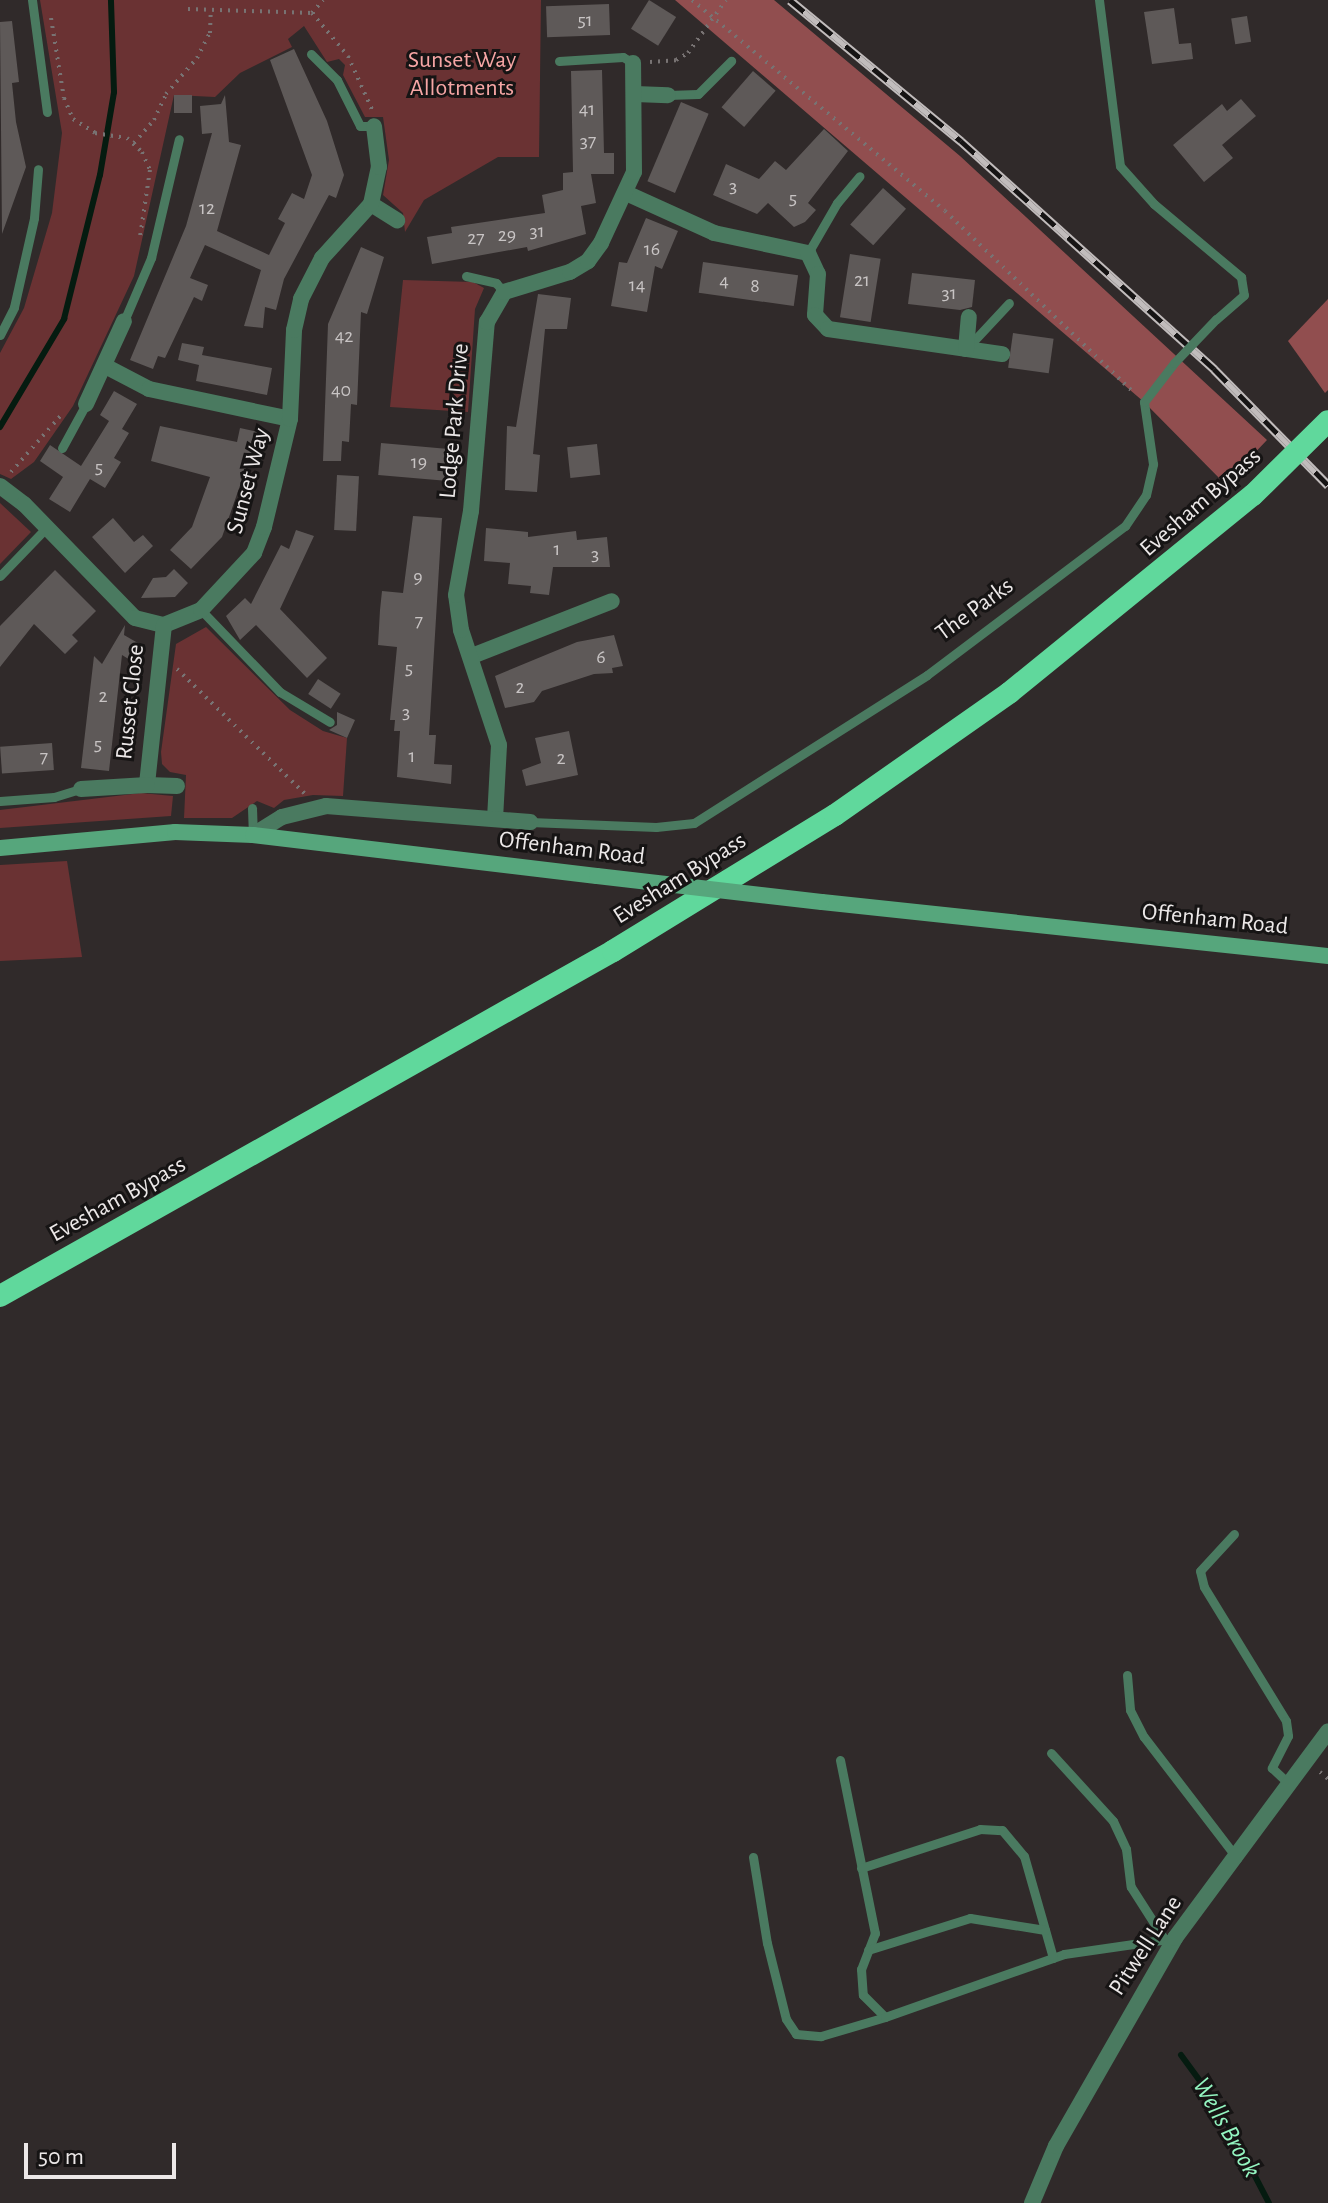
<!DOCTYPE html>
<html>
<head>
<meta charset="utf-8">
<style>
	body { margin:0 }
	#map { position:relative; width:1328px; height:2203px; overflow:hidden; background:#302a2a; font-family:"Alegreya Sans",sans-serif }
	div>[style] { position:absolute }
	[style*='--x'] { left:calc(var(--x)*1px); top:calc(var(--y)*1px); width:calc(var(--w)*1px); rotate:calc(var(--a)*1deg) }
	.green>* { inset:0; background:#6a3233 }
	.forest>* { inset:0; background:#914e4f }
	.stream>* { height:6px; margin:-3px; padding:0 3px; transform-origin:3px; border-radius:3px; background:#051b10 }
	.building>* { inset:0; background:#5e5958; transform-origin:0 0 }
	.path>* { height:4px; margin-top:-2px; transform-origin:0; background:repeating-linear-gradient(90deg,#787373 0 2px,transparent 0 8px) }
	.service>* { height:9px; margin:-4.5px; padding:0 4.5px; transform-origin:4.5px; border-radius:4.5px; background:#4a7a60 }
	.minor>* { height:16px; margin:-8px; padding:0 8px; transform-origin:8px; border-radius:8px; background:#4a7a60 }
	.secondary>* { height:16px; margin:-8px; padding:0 8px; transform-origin:8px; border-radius:8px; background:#56a67c }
	.trunk>* { height:22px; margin:-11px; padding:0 11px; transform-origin:11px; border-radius:11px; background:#60d89c }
	.rail>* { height:9px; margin-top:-4.5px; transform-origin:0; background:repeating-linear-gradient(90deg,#161414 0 18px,#c1bcbc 0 36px); box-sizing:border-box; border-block:2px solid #c1bcbc }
	.service-bridge>* { height:9px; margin:-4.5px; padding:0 4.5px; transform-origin:4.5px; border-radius:4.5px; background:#4a7a60 }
	.secondary-bridge>* { height:16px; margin:-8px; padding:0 8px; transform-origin:8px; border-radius:8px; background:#56a67c }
	.trunk-bridge>* { height:22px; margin:-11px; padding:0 11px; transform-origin:11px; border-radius:11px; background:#60d89c }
	span { translate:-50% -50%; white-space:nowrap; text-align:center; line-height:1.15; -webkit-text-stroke:6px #161414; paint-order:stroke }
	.number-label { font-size:20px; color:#c8c4c4 }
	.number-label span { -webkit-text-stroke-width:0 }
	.park-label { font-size:24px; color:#f7a6a5 }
	.street-label { font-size:24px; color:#ece8e8 }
	.water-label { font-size:26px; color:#94f6c1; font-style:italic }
	.scale { position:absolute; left:24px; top:2143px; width:152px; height:36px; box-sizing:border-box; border:4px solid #ece8e8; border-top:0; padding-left:10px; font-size:24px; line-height:28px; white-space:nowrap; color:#ece8e8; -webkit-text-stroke:6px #161414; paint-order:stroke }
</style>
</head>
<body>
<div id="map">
	<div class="green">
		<div style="clip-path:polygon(40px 0,541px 0,539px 157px,498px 157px,424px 200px,405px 232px,403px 213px,383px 195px,389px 160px,383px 117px,365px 117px,343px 75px,345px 65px,339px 59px,327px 62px,304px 26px,288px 39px,292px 47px,240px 73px,215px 97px,174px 95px,134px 276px,73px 406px,34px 462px,11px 479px,0 474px,0 353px,24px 308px,52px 213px,62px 133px)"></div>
		<div style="clip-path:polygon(403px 280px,473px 282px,484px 288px,475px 309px,468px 412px,390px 407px)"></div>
		<div style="clip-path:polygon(0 503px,31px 532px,0 564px)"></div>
		<div style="clip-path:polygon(206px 627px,290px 710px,323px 731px,347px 738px,343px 796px,313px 795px,284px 800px,274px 808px,257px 801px,232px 818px,184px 818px,186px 775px,170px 772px,162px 764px,161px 752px,176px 644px)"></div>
		<div style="clip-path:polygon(141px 793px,173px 796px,171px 816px,0 828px,0 810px)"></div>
		<div style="clip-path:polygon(67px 861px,82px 957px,0 961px,0 865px)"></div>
	</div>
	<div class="forest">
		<div style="clip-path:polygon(675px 0,774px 0,960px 156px,1267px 440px,1225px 484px,1144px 402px)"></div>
		<div style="clip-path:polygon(1328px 299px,1328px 390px,1325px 393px,1288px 341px)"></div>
	</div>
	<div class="stream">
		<div style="--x:0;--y:427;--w:126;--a:-59.3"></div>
		<div style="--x:64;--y:319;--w:148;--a:-76"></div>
		<div style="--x:100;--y:175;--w:84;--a:-80.4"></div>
		<div style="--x:114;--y:92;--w:92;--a:-91.9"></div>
		<div style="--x:1181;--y:2055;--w:64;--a:53.8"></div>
		<div style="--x:1219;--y:2107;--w:108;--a:62.5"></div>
	</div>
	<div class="building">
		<div style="left:649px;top:0;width:32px;height:34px;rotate:32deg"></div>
		<div style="left:609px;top:4px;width:31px;height:63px;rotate:88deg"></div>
		<div style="clip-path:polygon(1174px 8px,1179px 44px,1191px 43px,1193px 59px,1152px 64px,1144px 12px)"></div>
		<div style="left:1247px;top:16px;width:26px;height:16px;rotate:81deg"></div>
		<div style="clip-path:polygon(12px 21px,19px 82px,12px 83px,16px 122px,26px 167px,2px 234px,0 22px)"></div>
		<div style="clip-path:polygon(294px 49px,327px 121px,344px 175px,336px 198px,329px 195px,322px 208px,284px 279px,276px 310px,265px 307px,263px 328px,244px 326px,261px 270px,205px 245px,190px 278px,208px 285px,202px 301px,194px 297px,165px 358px,158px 356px,153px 369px,130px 360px,186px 226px,212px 133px,202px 134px,200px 106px,221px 104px,225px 95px,229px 142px,241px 145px,217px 231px,269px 255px,285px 223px,278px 219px,292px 193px,304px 199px,312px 175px,270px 60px)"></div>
		<div style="clip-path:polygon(602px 70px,604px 153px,614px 153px,614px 174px,591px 174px,596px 203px,581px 206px,586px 234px,528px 251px,527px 247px,432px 264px,427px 237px,452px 233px,451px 227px,545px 213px,542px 195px,563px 190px,563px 173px,573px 172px,571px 71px)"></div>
		<div style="left:753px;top:71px;width:30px;height:48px;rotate:41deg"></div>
		<div style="left:174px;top:95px;width:18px;height:18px"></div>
		<div style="clip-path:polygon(1241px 99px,1256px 116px,1222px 145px,1233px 158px,1204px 182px,1173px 145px,1222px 104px,1227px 111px)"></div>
		<div style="left:681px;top:102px;width:30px;height:86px;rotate:23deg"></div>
		<div style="clip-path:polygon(824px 129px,848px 151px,808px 203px,816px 210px,805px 222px,794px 227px,768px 203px,757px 214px,713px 195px,726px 164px,759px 179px,775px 161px,786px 170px)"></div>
		<div style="left:883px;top:188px;width:31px;height:49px;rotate:42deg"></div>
		<div style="clip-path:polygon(646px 218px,678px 231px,662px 269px,655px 266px,647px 312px,611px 306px,619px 262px,627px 263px)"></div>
		<div style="clip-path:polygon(361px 247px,384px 257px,367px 314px,361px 312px,357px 405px,351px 404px,349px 442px,342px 441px,341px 461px,323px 461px,328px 324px)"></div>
		<div style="left:850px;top:254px;width:31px;height:64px;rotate:9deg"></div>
		<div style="left:703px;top:262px;width:96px;height:31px;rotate:8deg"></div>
		<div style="clip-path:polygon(912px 273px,975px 280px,972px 307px,960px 310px,908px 304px)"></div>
		<div style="clip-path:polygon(538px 294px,571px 298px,567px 329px,545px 329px,533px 454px,540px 455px,537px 492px,505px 490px,507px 426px,516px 427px)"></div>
		<div style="left:1013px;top:333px;width:41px;height:35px;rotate:8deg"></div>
		<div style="clip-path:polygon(182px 343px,204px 347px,202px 355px,272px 368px,267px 395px,196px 381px,199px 365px,178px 360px)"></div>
		<div style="clip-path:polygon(114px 391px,137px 404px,122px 429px,129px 433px,114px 458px,121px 462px,105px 488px,90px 479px,70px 512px,49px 499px,63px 477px,40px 461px,50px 445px,81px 466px,109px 421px,100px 415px)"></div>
		<div style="clip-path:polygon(160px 426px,237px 442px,240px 428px,267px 434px,261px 463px,249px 460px,222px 537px,191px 569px,170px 550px,192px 527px,210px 477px,151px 461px)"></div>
		<div style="left:381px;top:443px;width:79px;height:32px;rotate:5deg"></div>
		<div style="left:597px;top:444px;width:31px;height:30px;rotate:84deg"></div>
		<div style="left:337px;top:475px;width:22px;height:55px;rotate:3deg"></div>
		<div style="clip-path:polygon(413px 516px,442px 518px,429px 735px,436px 735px,434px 764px,452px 765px,451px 784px,397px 777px,400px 731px,394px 731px,395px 720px,390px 720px,397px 647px,378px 645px,380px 610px,382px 591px,403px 593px)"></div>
		<div style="clip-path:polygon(113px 518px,134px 542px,143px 535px,153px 546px,125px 573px,92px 537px)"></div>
		<div style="clip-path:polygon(486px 528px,528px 532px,528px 537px,576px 531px,577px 540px,607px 537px,610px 567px,553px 567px,549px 595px,530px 593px,531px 586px,508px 584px,510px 563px,484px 561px)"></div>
		<div style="clip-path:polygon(296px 530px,314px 536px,280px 609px,327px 658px,307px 678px,256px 625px,240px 640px,226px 616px,245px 598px,251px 604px,281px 545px,289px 549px)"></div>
		<div style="clip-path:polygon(174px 569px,188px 583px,175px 597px,141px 598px,153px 578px,166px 577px)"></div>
		<div style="clip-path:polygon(55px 570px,96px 611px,72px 635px,78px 641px,65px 654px,34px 624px,0 667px,0 626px)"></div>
		<div style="clip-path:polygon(125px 625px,124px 635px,143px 646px,135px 663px,122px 655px,109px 771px,81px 768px,94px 656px,102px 664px)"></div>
		<div style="clip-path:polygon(614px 635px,623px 666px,612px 668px,613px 673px,594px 674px,542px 691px,534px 702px,505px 708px,495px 676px,577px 642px)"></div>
		<div style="left:318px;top:679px;width:27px;height:18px;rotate:33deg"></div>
		<div style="clip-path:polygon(337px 712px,355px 720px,347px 738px,329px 730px,337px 725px)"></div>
		<div style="clip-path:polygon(569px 731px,578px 775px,526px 786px,522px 770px,541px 763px,535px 738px)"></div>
		<div style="left:52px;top:743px;width:27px;height:52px;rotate:86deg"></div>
	</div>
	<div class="path">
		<div style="--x:692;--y:0;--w:329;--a:39.8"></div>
		<div style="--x:945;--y:211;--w:264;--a:43.9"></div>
		<div style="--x:188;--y:9;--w:124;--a:1.8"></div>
		<div style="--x:312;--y:13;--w:56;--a:50.1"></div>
		<div style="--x:348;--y:56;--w:61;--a:65.9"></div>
		<div style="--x:312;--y:13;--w:17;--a:-50"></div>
		<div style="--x:51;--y:18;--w:81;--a:80.8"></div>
		<div style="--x:64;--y:98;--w:23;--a:67"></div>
		<div style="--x:73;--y:119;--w:26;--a:32"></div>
		<div style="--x:95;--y:133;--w:32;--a:9"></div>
		<div style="--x:127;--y:138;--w:21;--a:43"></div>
		<div style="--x:142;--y:152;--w:20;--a:66"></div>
		<div style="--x:150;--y:170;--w:68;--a:98.5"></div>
		<div style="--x:650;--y:62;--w:26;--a:-4"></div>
		<div style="--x:676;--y:60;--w:14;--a:-30"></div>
		<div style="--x:688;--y:53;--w:65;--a:-54.4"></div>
		<div style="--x:134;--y:143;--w:30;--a:-49"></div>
		<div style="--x:154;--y:120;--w:29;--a:-65"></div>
		<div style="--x:166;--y:94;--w:48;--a:-49.3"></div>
		<div style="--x:197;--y:58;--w:28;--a:-63"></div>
		<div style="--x:210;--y:33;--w:23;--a:-88"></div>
		<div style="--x:11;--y:472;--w:79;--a:-48.6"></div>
		<div style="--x:177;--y:669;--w:179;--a:44.3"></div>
		<div style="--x:1320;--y:1772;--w:11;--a:41"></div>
	</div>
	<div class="service">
		<div style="--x:32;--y:0;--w:113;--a:82.4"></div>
		<div style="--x:1099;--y:0;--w:167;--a:82.8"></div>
		<div style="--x:1120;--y:166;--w:51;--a:48.2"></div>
		<div style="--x:1154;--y:204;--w:114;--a:40"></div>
		<div style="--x:1241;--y:277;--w:18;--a:81"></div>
		<div style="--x:1244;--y:295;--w:37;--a:139"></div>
		<div style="--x:311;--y:54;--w:37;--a:45"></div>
		<div style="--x:337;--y:80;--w:51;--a:63.4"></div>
		<div style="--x:360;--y:126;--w:14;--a:0"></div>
		<div style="--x:559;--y:61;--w:64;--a:-3.6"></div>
		<div style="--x:623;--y:57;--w:12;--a:31"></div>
		<div style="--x:668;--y:95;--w:30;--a:-2"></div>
		<div style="--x:698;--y:94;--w:47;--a:-45"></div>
		<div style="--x:808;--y:253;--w:58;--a:-59.9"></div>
		<div style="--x:837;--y:203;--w:35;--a:-50"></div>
		<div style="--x:466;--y:276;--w:31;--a:13"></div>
		<div style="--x:496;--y:283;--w:12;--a:48"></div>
		<div style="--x:124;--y:321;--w:69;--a:-66.8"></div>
		<div style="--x:151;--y:258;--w:122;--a:-76.8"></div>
		<div style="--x:0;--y:335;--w:31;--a:-63"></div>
		<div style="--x:14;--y:307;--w:91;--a:-77.3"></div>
		<div style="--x:34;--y:218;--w:49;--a:-85.3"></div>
		<div style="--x:968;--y:347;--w:60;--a:-47"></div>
		<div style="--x:62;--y:448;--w:50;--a:-61.4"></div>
		<div style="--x:0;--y:576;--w:66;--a:-46.2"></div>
		<div style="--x:201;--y:610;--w:114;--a:46.1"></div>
		<div style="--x:280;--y:692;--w:58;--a:31"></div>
		<div style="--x:0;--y:801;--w:54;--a:-4.2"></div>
		<div style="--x:54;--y:797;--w:28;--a:-17"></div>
		<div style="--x:252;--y:808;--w:27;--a:88"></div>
		<div style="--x:530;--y:822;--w:126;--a:2.3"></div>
		<div style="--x:656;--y:827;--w:38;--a:-6"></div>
		<div style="--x:694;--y:823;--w:276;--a:-32.4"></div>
		<div style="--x:927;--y:675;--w:248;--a:-37"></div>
		<div style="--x:1125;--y:526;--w:37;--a:-56"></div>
		<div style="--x:1146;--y:495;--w:32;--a:-77"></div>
		<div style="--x:1153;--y:464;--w:63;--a:-98.3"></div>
		<div style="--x:1144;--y:402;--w:49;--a:-52.4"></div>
		<div style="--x:1234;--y:1534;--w:50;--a:132.6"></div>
		<div style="--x:1200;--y:1571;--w:16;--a:76"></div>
		<div style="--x:1204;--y:1587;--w:157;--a:58.5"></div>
		<div style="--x:1286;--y:1721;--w:15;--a:82"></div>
		<div style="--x:1288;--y:1736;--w:36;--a:117"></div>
		<div style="--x:1272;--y:1768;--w:23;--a:43"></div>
		<div style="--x:1127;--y:1675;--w:35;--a:85"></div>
		<div style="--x:1130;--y:1710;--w:30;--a:63"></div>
		<div style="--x:1144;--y:1737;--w:153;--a:52.5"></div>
		<div style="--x:1051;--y:1753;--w:92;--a:47.6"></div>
		<div style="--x:1113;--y:1821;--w:31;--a:65"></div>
		<div style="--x:1126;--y:1849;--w:38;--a:83"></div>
		<div style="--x:1131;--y:1887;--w:59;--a:57.4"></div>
		<div style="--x:840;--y:1760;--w:177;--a:78.6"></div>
		<div style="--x:875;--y:1933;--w:39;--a:111"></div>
		<div style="--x:861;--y:1969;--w:26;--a:86"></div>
		<div style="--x:863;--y:1995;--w:31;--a:45"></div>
		<div style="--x:753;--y:1857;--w:87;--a:80.8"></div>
		<div style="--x:767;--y:1943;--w:78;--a:76"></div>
		<div style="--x:786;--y:2019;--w:18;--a:56"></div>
		<div style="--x:796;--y:2034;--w:25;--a:5"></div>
		<div style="--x:821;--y:2036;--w:67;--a:-16.5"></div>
		<div style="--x:885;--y:2017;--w:190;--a:-19.4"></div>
		<div style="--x:1064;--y:1954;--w:112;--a:-8.2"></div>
		<div style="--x:861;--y:1868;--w:125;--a:-18.1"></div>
		<div style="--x:980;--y:1829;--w:22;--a:3"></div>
		<div style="--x:1002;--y:1830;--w:34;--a:50"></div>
		<div style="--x:1024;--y:1856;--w:106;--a:74.1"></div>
		<div style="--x:868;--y:1950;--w:107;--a:-17.4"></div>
		<div style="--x:970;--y:1918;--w:76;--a:9.1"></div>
	</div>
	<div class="minor">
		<div style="--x:635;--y:94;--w:33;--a:2"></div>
		<div style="--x:626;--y:193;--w:97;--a:24.4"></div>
		<div style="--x:714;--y:233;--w:96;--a:12"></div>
		<div style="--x:808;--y:253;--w:23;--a:65"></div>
		<div style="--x:818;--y:274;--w:41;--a:94.2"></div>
		<div style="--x:815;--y:315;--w:19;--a:47"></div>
		<div style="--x:828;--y:329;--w:176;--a:8.2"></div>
		<div style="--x:371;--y:204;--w:31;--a:32"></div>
		<div style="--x:966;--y:349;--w:32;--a:-85"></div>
		<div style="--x:107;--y:367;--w:47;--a:27.6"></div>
		<div style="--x:149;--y:389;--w:144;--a:12"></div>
		<div style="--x:86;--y:404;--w:91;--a:-65.4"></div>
		<div style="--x:0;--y:486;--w:30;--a:37"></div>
		<div style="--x:24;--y:504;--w:159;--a:45.8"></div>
		<div style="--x:135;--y:618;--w:30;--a:14"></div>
		<div style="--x:164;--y:625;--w:40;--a:-22"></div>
		<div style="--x:201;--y:610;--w:78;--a:-47.1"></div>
		<div style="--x:254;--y:553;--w:28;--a:-69"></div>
		<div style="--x:264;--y:527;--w:111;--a:-76.5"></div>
		<div style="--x:290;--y:419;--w:89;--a:-87.4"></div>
		<div style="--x:294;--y:330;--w:32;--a:-77"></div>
		<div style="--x:301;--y:299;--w:46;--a:-62.9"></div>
		<div style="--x:322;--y:258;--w:73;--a:-47.8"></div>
		<div style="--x:371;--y:204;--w:38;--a:-78"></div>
		<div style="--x:379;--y:167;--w:41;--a:-97"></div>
		<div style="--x:164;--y:625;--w:161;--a:96.1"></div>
		<div style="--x:147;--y:785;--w:30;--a:2"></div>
		<div style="--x:472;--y:656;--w:150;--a:-21.4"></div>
		<div style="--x:81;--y:789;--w:66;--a:-3.5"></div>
		<div style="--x:495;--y:819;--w:74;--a:-86.9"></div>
		<div style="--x:499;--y:745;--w:121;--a:-108.3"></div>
		<div style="--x:461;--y:630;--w:35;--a:-98"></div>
		<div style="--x:456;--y:595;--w:85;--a:-79.9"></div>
		<div style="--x:471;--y:511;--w:190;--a:-85.2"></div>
		<div style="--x:487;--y:322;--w:34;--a:-60"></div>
		<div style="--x:504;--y:292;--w:69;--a:-16.9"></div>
		<div style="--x:570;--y:272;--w:21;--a:-31"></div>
		<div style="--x:588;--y:261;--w:22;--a:-54"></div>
		<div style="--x:601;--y:243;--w:78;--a:-65.1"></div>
		<div style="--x:634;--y:172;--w:109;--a:-90.5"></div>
		<div style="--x:253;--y:835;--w:34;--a:-32"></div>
		<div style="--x:282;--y:817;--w:45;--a:-14"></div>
		<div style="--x:326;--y:806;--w:205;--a:4.5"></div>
		<div style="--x:1032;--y:2203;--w:62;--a:-67.2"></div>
		<div style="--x:1056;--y:2146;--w:240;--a:-60.2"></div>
		<div style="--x:1175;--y:1938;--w:257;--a:-53.5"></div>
	</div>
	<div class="secondary">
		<div style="--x:0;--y:848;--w:176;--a:-5.2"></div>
		<div style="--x:175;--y:832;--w:78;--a:2.2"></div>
		<div style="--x:253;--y:835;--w:346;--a:6.8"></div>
		<div style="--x:822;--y:902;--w:509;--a:6.09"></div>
	</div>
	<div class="trunk">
		<div style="--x:0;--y:1296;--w:703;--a:-29.37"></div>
		<div style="--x:613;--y:951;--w:260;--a:-31.5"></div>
		<div style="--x:835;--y:815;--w:213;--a:-35"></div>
		<div style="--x:1009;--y:693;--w:314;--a:-39.1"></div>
	</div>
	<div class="rail">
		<div style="--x:790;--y:0;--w:222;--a:39.5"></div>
		<div style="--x:961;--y:141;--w:341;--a:42"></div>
		<div style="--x:1214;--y:369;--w:163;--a:45.5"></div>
	</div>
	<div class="service-bridge">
		<div style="--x:1174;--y:363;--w:61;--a:-46.3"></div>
	</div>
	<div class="secondary-bridge">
		<div style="--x:597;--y:876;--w:226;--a:6.6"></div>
	</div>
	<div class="trunk-bridge">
		<div style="--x:1253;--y:495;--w:105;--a:-44.6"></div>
	</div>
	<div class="number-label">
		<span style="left:585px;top:20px">51</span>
		<span style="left:587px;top:109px">41</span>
		<span style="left:588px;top:141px">37</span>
		<span style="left:733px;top:186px">3</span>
		<span style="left:793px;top:198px">5</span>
		<span style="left:207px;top:208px">12</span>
		<span style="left:537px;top:231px">31</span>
		<span style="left:507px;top:235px">29</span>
		<span style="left:476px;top:238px">27</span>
		<span style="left:652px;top:249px">16</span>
		<span style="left:862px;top:280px">21</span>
		<span style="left:724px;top:281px">4</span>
		<span style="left:637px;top:285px">14</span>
		<span style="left:755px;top:286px">8</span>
		<span style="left:949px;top:293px">31</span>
		<span style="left:344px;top:336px">42</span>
		<span style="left:341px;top:390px">40</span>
		<span style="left:419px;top:462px">19</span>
		<span style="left:99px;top:467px">5</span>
		<span style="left:557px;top:549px">1</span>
		<span style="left:595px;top:554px">3</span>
		<span style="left:418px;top:577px">9</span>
		<span style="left:419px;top:621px">7</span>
		<span style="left:601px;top:657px">6</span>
		<span style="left:409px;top:668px">5</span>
		<span style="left:520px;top:687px">2</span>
		<span style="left:103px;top:696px">2</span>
		<span style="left:406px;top:712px">3</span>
		<span style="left:98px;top:744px">5</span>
		<span style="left:412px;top:756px">1</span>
		<span style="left:44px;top:757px">7</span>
		<span style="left:561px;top:758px">2</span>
	</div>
	<div class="park-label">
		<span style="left:462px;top:75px">Sunset Way<br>Allotments</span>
	</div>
	<div class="street-label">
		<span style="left:455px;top:421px;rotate:-85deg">Lodge Park Drive</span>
		<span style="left:249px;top:481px;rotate:-75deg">Sunset Way</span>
		<span style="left:1201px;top:503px;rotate:-41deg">Evesham Bypass</span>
		<span style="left:975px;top:610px;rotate:-36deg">The Parks</span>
		<span style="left:131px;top:702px;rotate:-84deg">Russet Close</span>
		<span style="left:572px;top:849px;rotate:7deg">Offenham Road</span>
		<span style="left:680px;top:879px;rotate:-32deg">Evesham Bypass</span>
		<span style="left:1215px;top:920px;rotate:6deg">Offenham Road</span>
		<span style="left:118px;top:1200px;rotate:-29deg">Evesham Bypass</span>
		<span style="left:1146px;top:1946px;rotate:-57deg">Pitwell Lane</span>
	</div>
	<div class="water-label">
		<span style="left:1226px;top:2128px;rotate:60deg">Wells Brook</span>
	</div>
	<div class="scale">50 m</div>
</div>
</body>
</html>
